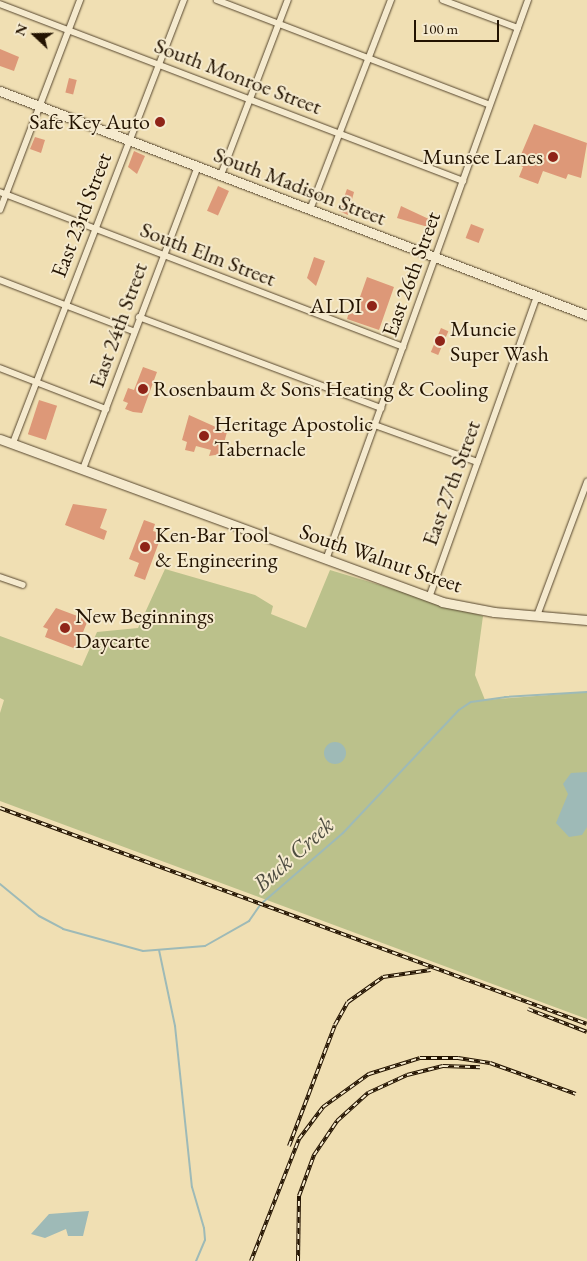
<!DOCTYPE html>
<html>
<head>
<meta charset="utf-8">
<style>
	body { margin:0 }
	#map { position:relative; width:587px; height:1261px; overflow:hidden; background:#f0dfb3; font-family:"EB Garamond",serif }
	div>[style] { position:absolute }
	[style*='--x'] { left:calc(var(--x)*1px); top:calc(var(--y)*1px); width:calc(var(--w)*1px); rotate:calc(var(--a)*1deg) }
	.green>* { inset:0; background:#bbc18b }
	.water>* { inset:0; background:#9ebab7 }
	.round { border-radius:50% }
	.stream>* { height:2px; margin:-1px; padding:0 1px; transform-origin:1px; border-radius:1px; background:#9ebab7 }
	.building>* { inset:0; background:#dd9878; transform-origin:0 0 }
	.roads { filter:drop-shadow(0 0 1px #56462e) drop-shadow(0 0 1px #56462e) }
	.street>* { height:5.5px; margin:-2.75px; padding:0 2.75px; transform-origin:2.75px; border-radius:2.75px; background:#f5eace }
	.secondary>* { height:9px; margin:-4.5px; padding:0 4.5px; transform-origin:4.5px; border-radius:4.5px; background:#f5eace }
	.rail>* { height:4px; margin-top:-2px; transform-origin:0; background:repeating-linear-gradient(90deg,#f5eace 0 5.5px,#231301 0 11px); box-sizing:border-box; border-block:1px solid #231301 }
	.dots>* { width:14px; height:14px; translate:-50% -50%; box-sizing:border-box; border:2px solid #f5eace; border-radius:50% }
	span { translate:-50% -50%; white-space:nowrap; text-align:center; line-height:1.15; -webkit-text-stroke:4px #f5eace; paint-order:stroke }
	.street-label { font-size:22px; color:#231301 }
	.poi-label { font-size:22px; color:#231301 }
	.right { translate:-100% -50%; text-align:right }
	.left { translate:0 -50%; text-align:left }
	.water-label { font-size:24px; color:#4e4d41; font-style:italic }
	.north { position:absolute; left:10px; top:10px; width:50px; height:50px; -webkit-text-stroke:4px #f5eace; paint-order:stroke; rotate:291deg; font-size:14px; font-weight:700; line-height:20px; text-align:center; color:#231301 }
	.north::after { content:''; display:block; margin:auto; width:18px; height:22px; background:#231301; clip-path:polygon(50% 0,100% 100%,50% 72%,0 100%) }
	.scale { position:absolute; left:414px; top:20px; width:85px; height:22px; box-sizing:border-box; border:2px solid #231301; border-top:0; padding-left:6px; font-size:15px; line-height:18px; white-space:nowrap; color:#231301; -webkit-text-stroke:4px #f5eace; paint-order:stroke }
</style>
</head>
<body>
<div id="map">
	<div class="green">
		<div style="clip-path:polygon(165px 569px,255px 595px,273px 606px,271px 614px,306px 628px,330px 570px,483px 616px,475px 675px,485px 700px,587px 692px,587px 1019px,0 801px,0 713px,4px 700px,0 698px,0 636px,82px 666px,97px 632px,138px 628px)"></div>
	</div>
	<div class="water">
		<div class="round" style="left:324px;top:742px;width:22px;height:22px"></div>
		<div style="clip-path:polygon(587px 772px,587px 827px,582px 835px,569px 837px,556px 823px,568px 794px,563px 784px,571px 773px)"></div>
		<div style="clip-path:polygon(89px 1211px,83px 1236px,68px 1236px,66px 1229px,45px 1238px,31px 1234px,49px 1214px)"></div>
	</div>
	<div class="stream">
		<div style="--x:0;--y:884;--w:50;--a:39.4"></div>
		<div style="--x:39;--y:916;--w:27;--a:28"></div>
		<div style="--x:63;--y:929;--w:83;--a:15.4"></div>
		<div style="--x:143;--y:951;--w:62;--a:-4.6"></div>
		<div style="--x:205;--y:946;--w:51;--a:-29.6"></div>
		<div style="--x:249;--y:921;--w:21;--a:-55"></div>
		<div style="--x:261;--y:904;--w:108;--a:-40.9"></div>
		<div style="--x:343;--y:833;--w:169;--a:-46.7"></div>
		<div style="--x:459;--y:710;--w:14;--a:-34"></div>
		<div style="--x:471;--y:702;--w:34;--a:-8"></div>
		<div style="--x:505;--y:697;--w:82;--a:-3.5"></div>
		<div style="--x:159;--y:950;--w:78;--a:78.1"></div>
		<div style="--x:175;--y:1026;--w:162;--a:84"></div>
		<div style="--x:192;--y:1187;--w:43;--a:73.7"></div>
		<div style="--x:204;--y:1228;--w:12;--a:85"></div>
		<div style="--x:205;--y:1240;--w:23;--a:113"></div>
	</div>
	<div class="building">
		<div style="clip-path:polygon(0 49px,19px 57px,14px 71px,0 66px)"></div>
		<div style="left:69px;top:78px;width:8px;height:15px;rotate:14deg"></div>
		<div style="clip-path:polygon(534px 124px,587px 143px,581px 178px,568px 174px,566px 179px,543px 171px,538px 184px,519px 177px,523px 167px,517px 164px)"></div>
		<div style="clip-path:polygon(35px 137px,45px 140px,41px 153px,30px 149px)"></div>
		<div style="clip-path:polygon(134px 151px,145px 156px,137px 174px,128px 167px)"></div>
		<div style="left:218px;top:186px;width:12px;height:27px;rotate:24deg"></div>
		<div style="clip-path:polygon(347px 189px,354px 192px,348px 215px,339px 211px)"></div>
		<div style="clip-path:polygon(401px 206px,431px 220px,428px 227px,397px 218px)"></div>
		<div style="left:471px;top:224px;width:14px;height:15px;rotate:21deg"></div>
		<div style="clip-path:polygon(314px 257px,325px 261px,316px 286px,307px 278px)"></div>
		<div style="clip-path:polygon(367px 277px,394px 287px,379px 330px,347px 319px,349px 312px,354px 314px)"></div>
		<div style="left:441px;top:328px;width:8px;height:26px;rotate:23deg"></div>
		<div style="clip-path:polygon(143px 367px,157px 372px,142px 413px,133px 412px,125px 409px,128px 403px,123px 401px,128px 388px,134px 390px)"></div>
		<div style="left:39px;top:400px;width:19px;height:36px;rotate:18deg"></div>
		<div style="clip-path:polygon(189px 415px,227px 432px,221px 454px,209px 456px,211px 450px,196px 446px,194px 452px,185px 450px,187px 442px,182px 440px)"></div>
		<div style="clip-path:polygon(73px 504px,107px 509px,100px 528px,107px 531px,104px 540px,65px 525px)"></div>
		<div style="clip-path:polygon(144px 520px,155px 524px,153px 531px,162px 534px,145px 580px,134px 576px,139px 563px,129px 559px)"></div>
		<div style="clip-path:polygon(56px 608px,88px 620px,76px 649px,45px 637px,48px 629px,43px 627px)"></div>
	</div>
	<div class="roads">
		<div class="street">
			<div style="--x:217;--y:0;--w:292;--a:21"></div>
			<div style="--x:443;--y:0;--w:80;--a:20.5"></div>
			<div style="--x:0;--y:4;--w:496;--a:20.9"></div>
			<div style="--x:221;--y:175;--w:187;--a:-69.1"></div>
			<div style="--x:0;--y:192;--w:432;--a:21"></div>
			<div style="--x:0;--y:210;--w:225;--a:-69.1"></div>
			<div style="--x:310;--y:210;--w:225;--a:-68.9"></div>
			<div style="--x:0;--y:280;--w:142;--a:21"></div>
			<div style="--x:139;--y:317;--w:259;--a:20.6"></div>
			<div style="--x:0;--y:368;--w:114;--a:21.1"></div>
			<div style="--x:375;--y:425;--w:109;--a:19.8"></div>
			<div style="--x:13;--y:443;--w:475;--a:-68.9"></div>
			<div style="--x:83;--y:469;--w:324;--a:-69.2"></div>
			<div style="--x:326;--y:560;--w:595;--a:-70.16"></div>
			<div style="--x:0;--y:577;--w:24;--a:19"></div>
			<div style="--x:429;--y:598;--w:320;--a:-70.3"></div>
			<div style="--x:537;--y:616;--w:143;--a:-69.5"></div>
		</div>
		<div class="secondary">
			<div style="--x:0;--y:91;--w:628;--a:20.89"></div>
			<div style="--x:0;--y:439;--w:471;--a:20.2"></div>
			<div style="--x:442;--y:602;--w:53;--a:10.9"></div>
			<div style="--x:494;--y:612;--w:93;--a:4.9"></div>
		</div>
	</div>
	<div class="rail">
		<div style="--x:0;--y:808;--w:625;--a:20.2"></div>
		<div style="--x:528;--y:1009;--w:63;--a:21.3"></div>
		<div style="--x:289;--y:1146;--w:129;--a:-69.2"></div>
		<div style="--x:335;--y:1025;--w:26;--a:-61"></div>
		<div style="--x:348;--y:1002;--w:43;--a:-35.5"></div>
		<div style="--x:383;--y:977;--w:48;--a:-8.5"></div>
		<div style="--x:251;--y:1261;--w:131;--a:-68.5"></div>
		<div style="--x:299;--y:1139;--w:40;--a:-53"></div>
		<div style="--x:323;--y:1107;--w:57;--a:-35.7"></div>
		<div style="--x:369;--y:1074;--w:53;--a:-17.4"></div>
		<div style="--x:420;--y:1058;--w:38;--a:0"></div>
		<div style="--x:458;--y:1058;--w:32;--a:9"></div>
		<div style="--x:490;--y:1063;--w:91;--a:19.8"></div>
		<div style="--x:298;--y:1261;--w:65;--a:-89.1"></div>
		<div style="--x:299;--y:1196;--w:44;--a:-69.9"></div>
		<div style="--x:314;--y:1155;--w:41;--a:-55.9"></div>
		<div style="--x:337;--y:1121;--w:42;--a:-42.1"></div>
		<div style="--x:368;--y:1093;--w:43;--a:-24.8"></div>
		<div style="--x:407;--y:1075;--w:37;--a:-14"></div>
		<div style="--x:443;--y:1066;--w:37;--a:2"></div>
	</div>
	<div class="dots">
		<div style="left:160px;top:122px;background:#8f2418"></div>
		<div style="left:553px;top:157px;background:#8f2418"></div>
		<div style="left:372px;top:306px;background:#8f2418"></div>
		<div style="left:440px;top:341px;background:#8f2418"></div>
		<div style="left:143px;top:389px;background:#8f2418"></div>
		<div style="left:204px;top:436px;background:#8f2418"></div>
		<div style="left:145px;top:547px;background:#8f2418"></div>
		<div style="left:65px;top:628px;background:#8f2418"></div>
	</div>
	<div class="street-label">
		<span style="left:238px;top:76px;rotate:21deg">South Monroe Street</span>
		<span style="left:300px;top:186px;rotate:21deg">South Madison Street</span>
		<span style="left:81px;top:215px;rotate:-69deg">East 23rd Street</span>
		<span style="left:208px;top:254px;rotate:21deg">South Elm Street</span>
		<span style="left:411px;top:274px;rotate:-70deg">East 26th Street</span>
		<span style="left:118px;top:325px;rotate:-70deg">East 24th Street</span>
		<span style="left:451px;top:483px;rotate:-70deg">East 27th Street</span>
		<span style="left:381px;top:558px;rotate:19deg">South Walnut Street</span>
	</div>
	<div class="poi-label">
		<span class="right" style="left:150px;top:122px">Safe Key Auto</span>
		<span class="right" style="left:543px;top:157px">Munsee Lanes</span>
		<span class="right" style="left:362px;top:306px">ALDI</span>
		<span class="left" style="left:450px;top:341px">Muncie<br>Super Wash</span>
		<span class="left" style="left:153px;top:389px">Rosenbaum &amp; Sons Heating &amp; Cooling</span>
		<span class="left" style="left:214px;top:436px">Heritage Apostolic<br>Tabernacle</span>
		<span class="left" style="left:155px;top:547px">Ken-Bar Tool<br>&amp; Engineering</span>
		<span class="left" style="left:75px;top:628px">New Beginnings<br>Daycarte</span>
	</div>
	<div class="water-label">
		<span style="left:293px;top:854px;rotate:-42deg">Buck Creek</span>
	</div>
	<div class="north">N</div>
	<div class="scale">100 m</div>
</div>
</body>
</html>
